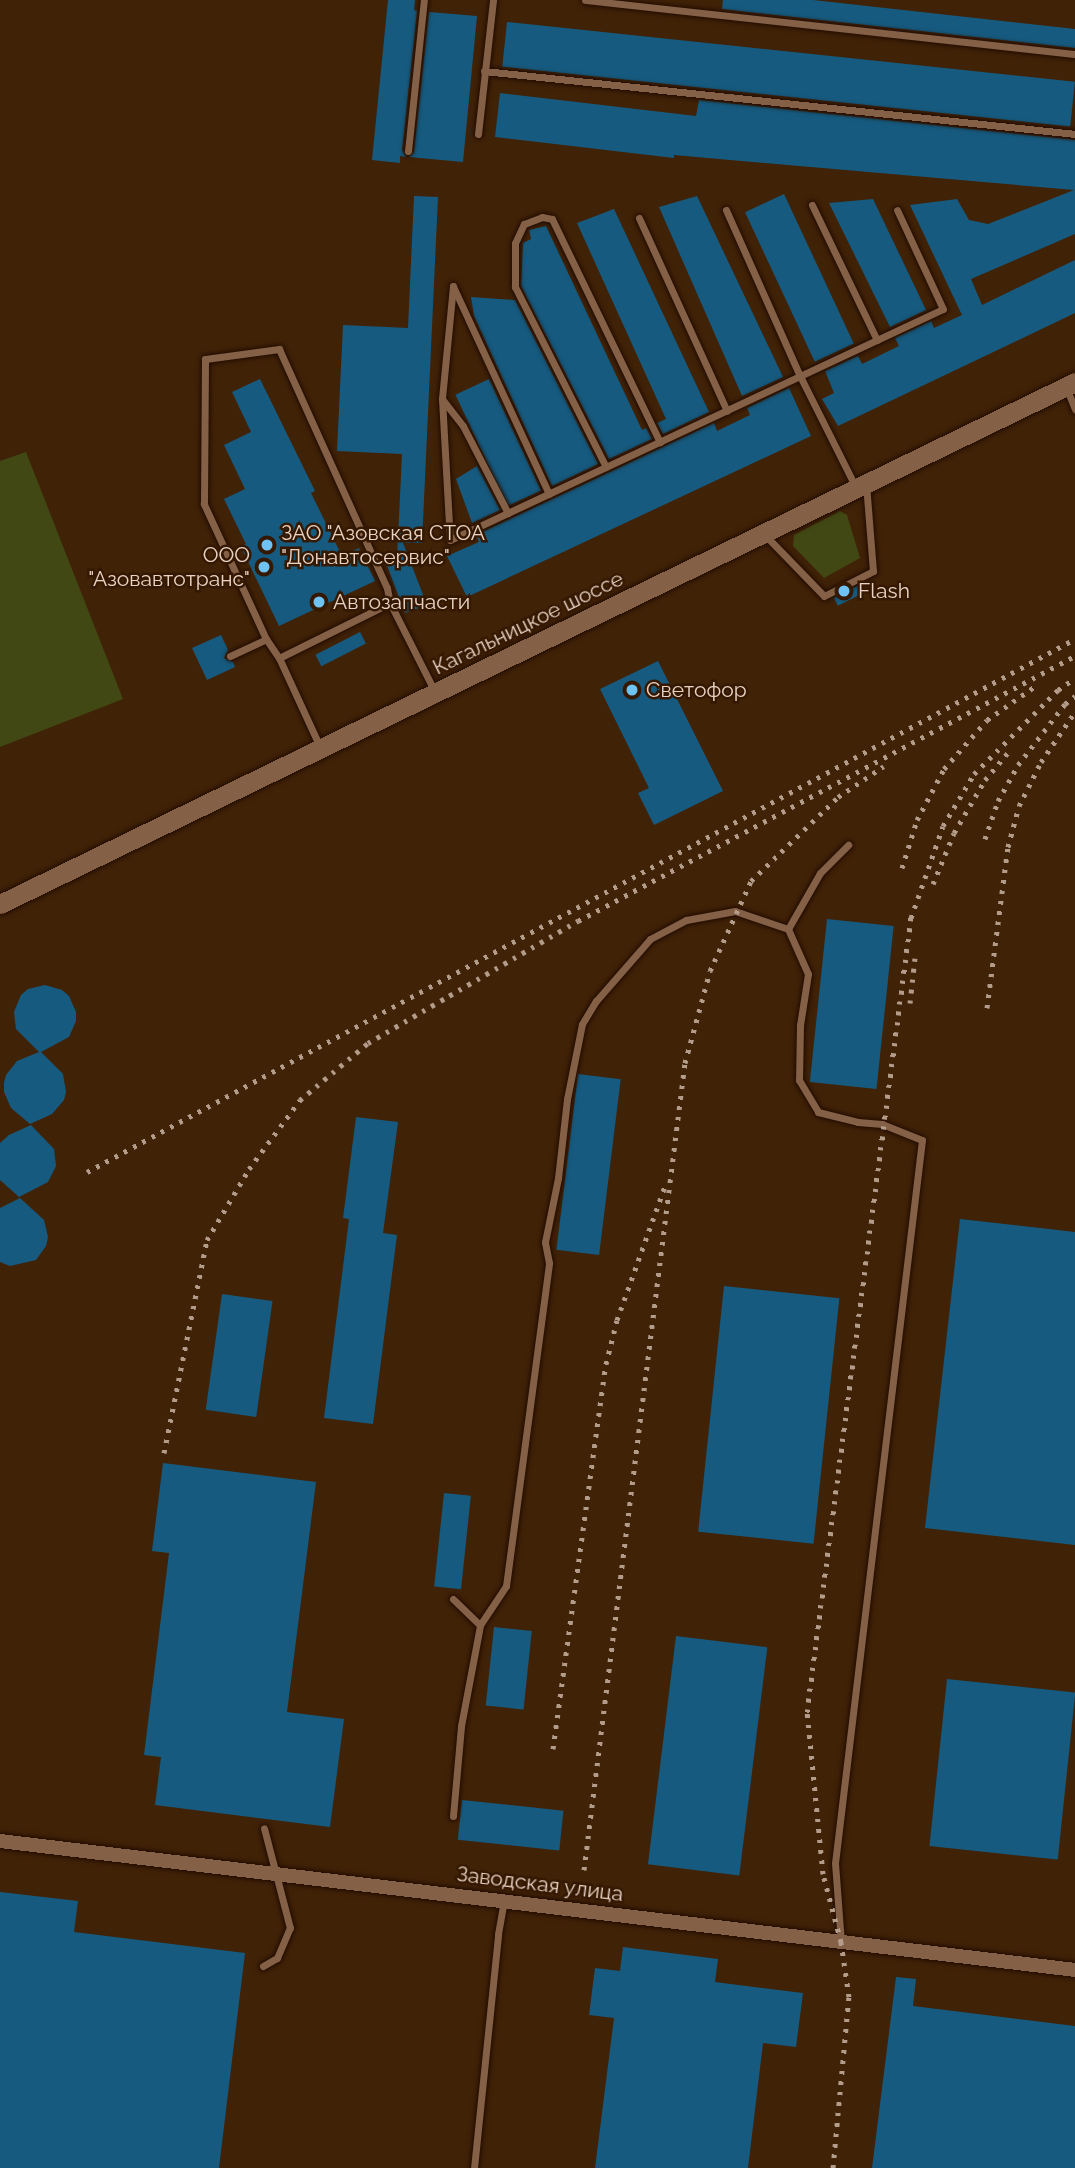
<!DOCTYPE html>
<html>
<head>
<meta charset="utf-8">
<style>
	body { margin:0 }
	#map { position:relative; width:1075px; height:2168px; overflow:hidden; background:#402207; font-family:Raleway,sans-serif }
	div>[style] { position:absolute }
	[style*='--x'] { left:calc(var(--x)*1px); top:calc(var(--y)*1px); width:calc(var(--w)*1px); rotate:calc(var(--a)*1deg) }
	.green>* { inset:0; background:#414814 }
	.building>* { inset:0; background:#165b7f; transform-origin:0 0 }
	.roads { filter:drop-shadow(0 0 2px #220c00) drop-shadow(0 0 2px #220c00) }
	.lane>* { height:7px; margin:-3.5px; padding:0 3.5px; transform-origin:3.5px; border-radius:3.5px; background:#846046 }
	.street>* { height:14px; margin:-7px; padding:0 7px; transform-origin:7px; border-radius:7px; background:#846046 }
	.secondary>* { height:19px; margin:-9.5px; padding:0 9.5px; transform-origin:9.5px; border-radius:9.5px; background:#846046 }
	.rail>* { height:5px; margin-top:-2.5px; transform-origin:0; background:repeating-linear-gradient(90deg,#b49c8a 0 3.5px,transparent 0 10.5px) }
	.dots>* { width:19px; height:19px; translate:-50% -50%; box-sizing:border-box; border:4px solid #351800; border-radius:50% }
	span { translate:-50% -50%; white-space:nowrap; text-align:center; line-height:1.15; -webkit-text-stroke:5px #351800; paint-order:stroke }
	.poi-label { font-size:21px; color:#e7d2c4 }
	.left { translate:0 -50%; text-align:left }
	.right { translate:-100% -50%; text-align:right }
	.street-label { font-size:21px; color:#e7d2c4 }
</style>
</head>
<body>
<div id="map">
	<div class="green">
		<div style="clip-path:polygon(26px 452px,123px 699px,0 747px,0 461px)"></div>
		<div style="clip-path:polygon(840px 511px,847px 515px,860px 558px,824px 578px,793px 546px,794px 535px)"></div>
	</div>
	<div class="building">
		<div style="clip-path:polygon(388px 0,415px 0,414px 10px,417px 11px,402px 150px,406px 157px,400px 156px,400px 163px,372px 160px)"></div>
		<div style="clip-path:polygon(723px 0,813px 0,1075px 29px,1075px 48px,722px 9px)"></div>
		<div style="clip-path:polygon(429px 12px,477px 16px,463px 162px,409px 157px,414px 152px)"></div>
		<div style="left:507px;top:22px;width:571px;height:45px;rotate:6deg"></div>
		<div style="clip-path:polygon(500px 93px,696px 116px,699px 100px,1075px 140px,1075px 234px,971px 279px,982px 305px,1075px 260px,1075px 313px,838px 426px,822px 399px,834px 393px,825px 371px,858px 356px,862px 364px,899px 346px,895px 338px,931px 321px,934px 328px,962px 315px,910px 205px,957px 199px,969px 220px,988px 224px,1074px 190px,674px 155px,674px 158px,495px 137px)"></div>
		<div style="left:784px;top:194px;width:165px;height:43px;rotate:65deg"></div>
		<div style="clip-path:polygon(414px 196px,438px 197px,422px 543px,403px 543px,427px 605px,405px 613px,386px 563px,397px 559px,402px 454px,337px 451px,343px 325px,408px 328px)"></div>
		<div style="clip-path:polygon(697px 196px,783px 377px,742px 396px,659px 207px)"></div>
		<div style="clip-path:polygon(873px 199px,926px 310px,890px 327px,829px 203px)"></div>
		<div style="clip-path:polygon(614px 209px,709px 412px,663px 434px,657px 423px,666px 419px,577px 223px)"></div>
		<div style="clip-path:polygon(546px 226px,642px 430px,646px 428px,652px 439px,609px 459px,521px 286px,523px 243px,531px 239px,529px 230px)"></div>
		<div style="clip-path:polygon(471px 297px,515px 300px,598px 464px,552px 486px,474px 316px)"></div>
		<div style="clip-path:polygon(260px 379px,315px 491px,311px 493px,342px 556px,359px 548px,375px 581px,279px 626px,241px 547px,246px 544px,224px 499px,245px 489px,224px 445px,251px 432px,232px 392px)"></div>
		<div style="left:489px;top:379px;width:123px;height:37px;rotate:65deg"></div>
		<div style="clip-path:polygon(789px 388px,811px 436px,467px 597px,447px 556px,479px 542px,476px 535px,714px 423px,717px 431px,750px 415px,747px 408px)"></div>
		<div style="clip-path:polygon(477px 466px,500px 510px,472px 523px,456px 479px)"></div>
		<div style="left:857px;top:586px;width:9px;height:26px;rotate:63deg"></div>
		<div style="left:360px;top:632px;width:13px;height:50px;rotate:63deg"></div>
		<div style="clip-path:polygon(221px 635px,228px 650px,224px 658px,233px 662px,235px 667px,207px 680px,192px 648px)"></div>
		<div style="clip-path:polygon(658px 661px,723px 791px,654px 825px,638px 793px,649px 788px,600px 689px)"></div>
		<div style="left:827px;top:919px;width:67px;height:164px;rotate:6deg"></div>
		<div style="clip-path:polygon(45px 985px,62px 990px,69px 996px,76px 1012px,76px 1021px,69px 1037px,41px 1052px,63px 1074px,66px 1092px,64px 1100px,52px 1114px,30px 1124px,11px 1108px,4px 1092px,4px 1083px,6px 1075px,17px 1061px,39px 1052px,16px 1029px,14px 1012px,21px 995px,28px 989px)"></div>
		<div style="left:578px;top:1074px;width:43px;height:177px;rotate:7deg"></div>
		<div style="clip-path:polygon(356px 1117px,398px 1122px,383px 1233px,397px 1235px,373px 1424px,324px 1418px,349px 1219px,343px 1218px)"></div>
		<div style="clip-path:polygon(31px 1125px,54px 1149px,56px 1166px,48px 1182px,19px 1197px,0 1180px,0 1143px,9px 1135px)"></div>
		<div style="clip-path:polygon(20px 1198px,44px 1220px,48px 1237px,46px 1246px,36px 1260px,10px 1266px,0 1262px,0 1208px)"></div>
		<div style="clip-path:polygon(960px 1219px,1075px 1232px,1075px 1545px,925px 1528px)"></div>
		<div style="left:724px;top:1286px;width:116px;height:247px;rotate:6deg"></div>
		<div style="left:222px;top:1294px;width:51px;height:117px;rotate:8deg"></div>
		<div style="clip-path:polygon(163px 1463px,316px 1482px,287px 1712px,344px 1719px,330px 1827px,155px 1805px,161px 1757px,144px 1755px,169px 1553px,152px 1551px)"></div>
		<div style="left:444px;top:1493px;width:27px;height:94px;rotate:6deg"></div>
		<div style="left:494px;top:1627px;width:38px;height:79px;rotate:6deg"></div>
		<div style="left:676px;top:1636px;width:92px;height:230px;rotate:7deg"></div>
		<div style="left:947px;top:1679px;width:129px;height:168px;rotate:6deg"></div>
		<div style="left:462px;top:1800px;width:102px;height:40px;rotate:6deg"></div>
		<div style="clip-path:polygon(0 1892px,78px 1901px,74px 1932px,245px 1953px,219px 2168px,0 2168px)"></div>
		<div style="clip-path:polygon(623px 1947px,718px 1959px,715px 1982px,803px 1993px,796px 2047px,763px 2043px,748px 2168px,595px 2168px,614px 2018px,589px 2015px,595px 1968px,620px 1971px)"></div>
		<div style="clip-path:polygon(896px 1977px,916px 1979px,913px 2006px,1075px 2026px,1075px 2168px,872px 2168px)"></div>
	</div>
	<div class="roads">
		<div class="lane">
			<div style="--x:585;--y:0;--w:493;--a:6.3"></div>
			<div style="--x:484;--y:71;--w:594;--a:6.08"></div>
			<div style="--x:478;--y:134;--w:135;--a:-83.6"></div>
			<div style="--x:408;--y:151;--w:152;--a:-84"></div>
			<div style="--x:812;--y:205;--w:150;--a:64.3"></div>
			<div style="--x:726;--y:210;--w:182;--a:66"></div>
			<div style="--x:800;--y:376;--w:125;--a:63.4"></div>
			<div style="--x:639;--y:218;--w:212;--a:65.5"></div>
			<div style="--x:1066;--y:387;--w:24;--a:68"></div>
			<div style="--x:442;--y:399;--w:34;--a:52"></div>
			<div style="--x:463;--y:426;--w:98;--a:62.7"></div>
			<div style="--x:606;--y:467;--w:202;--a:-116.8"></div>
			<div style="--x:515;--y:287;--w:44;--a:-90"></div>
			<div style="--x:515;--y:243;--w:21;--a:-65"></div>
			<div style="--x:524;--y:224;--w:19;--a:-21"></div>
			<div style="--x:542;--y:217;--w:10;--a:11"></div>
			<div style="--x:552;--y:219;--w:248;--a:64.2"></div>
			<div style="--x:549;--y:494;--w:229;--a:-114.8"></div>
			<div style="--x:453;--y:286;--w:114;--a:95.6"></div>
			<div style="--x:442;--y:399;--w:141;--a:86.8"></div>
			<div style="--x:450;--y:540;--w:544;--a:-25.11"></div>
			<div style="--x:943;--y:309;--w:109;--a:-114.9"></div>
			<div style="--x:764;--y:534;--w:86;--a:45.9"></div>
			<div style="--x:824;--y:596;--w:55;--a:-27"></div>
			<div style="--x:873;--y:571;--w:87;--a:-94.6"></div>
			<div style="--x:230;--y:656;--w:40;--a:-25"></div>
			<div style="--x:279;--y:658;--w:23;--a:-124"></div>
			<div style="--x:266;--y:639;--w:149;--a:-114.7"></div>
			<div style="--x:204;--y:504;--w:145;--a:-89.6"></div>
			<div style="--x:205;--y:359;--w:75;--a:-7.7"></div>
			<div style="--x:279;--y:349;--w:262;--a:65.7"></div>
			<div style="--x:387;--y:588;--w:15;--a:79"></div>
			<div style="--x:320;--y:747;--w:98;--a:-114.7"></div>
			<div style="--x:279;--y:658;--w:124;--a:-26.4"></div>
			<div style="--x:390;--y:603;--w:97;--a:63.2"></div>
			<div style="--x:788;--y:929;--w:49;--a:66"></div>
			<div style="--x:808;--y:974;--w:52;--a:98.9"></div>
			<div style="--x:800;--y:1025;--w:55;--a:91"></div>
			<div style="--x:799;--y:1080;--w:37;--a:59"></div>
			<div style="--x:818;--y:1112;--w:41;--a:14"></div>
			<div style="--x:858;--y:1122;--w:24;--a:5"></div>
			<div style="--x:882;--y:1124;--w:43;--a:21.8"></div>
			<div style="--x:922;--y:1140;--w:728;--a:96.86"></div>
			<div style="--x:835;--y:1863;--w:79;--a:85.7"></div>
			<div style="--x:453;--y:1599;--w:37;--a:44"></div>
			<div style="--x:480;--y:1625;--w:47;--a:-56.3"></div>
			<div style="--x:506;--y:1586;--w:326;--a:-82.4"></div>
			<div style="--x:549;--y:1263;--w:21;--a:-101"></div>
			<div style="--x:545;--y:1242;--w:65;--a:-78.5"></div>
			<div style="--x:558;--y:1178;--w:80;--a:-83.5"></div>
			<div style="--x:567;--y:1099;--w:76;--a:-78.7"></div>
			<div style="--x:582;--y:1024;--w:27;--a:-59"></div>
			<div style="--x:596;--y:1001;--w:82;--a:-48.9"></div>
			<div style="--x:650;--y:939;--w:41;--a:-27.8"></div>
			<div style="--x:686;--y:920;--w:50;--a:-10.4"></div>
			<div style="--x:735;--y:911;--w:56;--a:18.8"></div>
			<div style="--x:788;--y:929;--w:64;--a:-60.3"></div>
			<div style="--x:820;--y:873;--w:40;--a:-45"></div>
			<div style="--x:453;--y:1816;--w:90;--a:-84.9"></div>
			<div style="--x:461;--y:1726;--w:103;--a:-79.3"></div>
			<div style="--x:263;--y:1966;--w:16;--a:-30"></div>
			<div style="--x:277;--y:1958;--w:33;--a:-67"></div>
			<div style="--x:290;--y:1928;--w:103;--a:-104.6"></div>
			<div style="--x:474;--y:2168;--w:235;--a:-84.1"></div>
			<div style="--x:498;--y:1934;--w:34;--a:-80"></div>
		</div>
		<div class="street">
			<div style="--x:0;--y:1841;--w:1083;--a:6.84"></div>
		</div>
		<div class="secondary">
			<div style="--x:0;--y:904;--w:1195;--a:-25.9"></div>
		</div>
	</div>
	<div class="rail">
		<div style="--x:985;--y:839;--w:40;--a:-71.1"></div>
		<div style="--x:998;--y:801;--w:41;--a:-60.9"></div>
		<div style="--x:1018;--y:765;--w:77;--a:-52.4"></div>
		<div style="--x:1065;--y:704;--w:13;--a:-39"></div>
		<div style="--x:902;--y:868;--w:50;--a:-72.6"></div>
		<div style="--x:917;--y:820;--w:58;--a:-62.1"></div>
		<div style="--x:944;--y:769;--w:65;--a:-48.7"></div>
		<div style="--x:987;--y:720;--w:57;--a:-35.1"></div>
		<div style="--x:933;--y:884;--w:55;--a:-67.6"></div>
		<div style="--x:954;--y:833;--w:61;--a:-59.7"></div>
		<div style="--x:985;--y:780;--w:38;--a:-50"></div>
		<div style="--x:910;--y:1003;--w:45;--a:-83.7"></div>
		<div style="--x:987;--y:1008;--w:162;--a:-82.6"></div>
		<div style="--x:1008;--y:847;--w:42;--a:-75"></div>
		<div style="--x:1019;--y:806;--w:49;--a:-63.4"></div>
		<div style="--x:1041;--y:762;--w:60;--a:-55.8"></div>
		<div style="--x:87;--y:1172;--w:1123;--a:-28.35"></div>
		<div style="--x:164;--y:1453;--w:217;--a:-78.6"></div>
		<div style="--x:207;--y:1240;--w:82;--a:-59.4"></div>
		<div style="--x:249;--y:1169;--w:86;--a:-53.5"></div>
		<div style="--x:300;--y:1100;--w:89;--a:-40"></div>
		<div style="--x:368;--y:1043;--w:243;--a:-30.2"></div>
		<div style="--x:578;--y:921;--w:563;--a:-28.07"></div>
		<div style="--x:553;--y:1749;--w:389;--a:-82.2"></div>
		<div style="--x:606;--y:1364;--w:45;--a:-76"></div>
		<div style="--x:617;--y:1320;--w:142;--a:-70.3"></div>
		<div style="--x:584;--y:1870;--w:813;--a:-82.87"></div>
		<div style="--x:685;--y:1063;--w:95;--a:-74.8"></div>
		<div style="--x:710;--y:971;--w:99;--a:-65.5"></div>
		<div style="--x:751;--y:881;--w:121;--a:-44"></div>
		<div style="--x:838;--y:797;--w:55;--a:-34"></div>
		<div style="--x:833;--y:2168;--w:172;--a:-84.7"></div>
		<div style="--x:849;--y:1997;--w:56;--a:-98.3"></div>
		<div style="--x:841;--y:1942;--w:70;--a:-104.8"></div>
		<div style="--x:823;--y:1874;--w:163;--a:-95.6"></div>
		<div style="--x:807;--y:1712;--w:801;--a:-82.54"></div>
		<div style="--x:911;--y:918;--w:97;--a:-70.8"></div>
		<div style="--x:943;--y:826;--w:61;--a:-59.2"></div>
		<div style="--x:974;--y:774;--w:119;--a:-45"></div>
		<div style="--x:1058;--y:690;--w:21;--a:-35"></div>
	</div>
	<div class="dots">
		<div style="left:267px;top:545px;background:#6fc2f4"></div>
		<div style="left:264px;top:567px;background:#6fc2f4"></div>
		<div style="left:844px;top:591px;background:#6fc2f4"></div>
		<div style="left:319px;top:602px;background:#6fc2f4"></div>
		<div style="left:632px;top:690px;background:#6fc2f4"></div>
	</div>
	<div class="poi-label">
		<span class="left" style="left:281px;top:545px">ЗАО "Азовская СТОА<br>"Донавтосервис"</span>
		<span class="right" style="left:250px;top:567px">ООО<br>"Азовавтотранс"</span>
		<span class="left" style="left:858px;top:591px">Flash</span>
		<span class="left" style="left:333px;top:602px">Автозапчасти</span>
		<span class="left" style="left:646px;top:690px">Светофор</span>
	</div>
	<div class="street-label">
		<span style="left:528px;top:623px;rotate:-26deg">Кагальницкое шоссе</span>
		<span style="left:540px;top:1884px;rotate:7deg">Заводская улица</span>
	</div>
</div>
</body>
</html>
